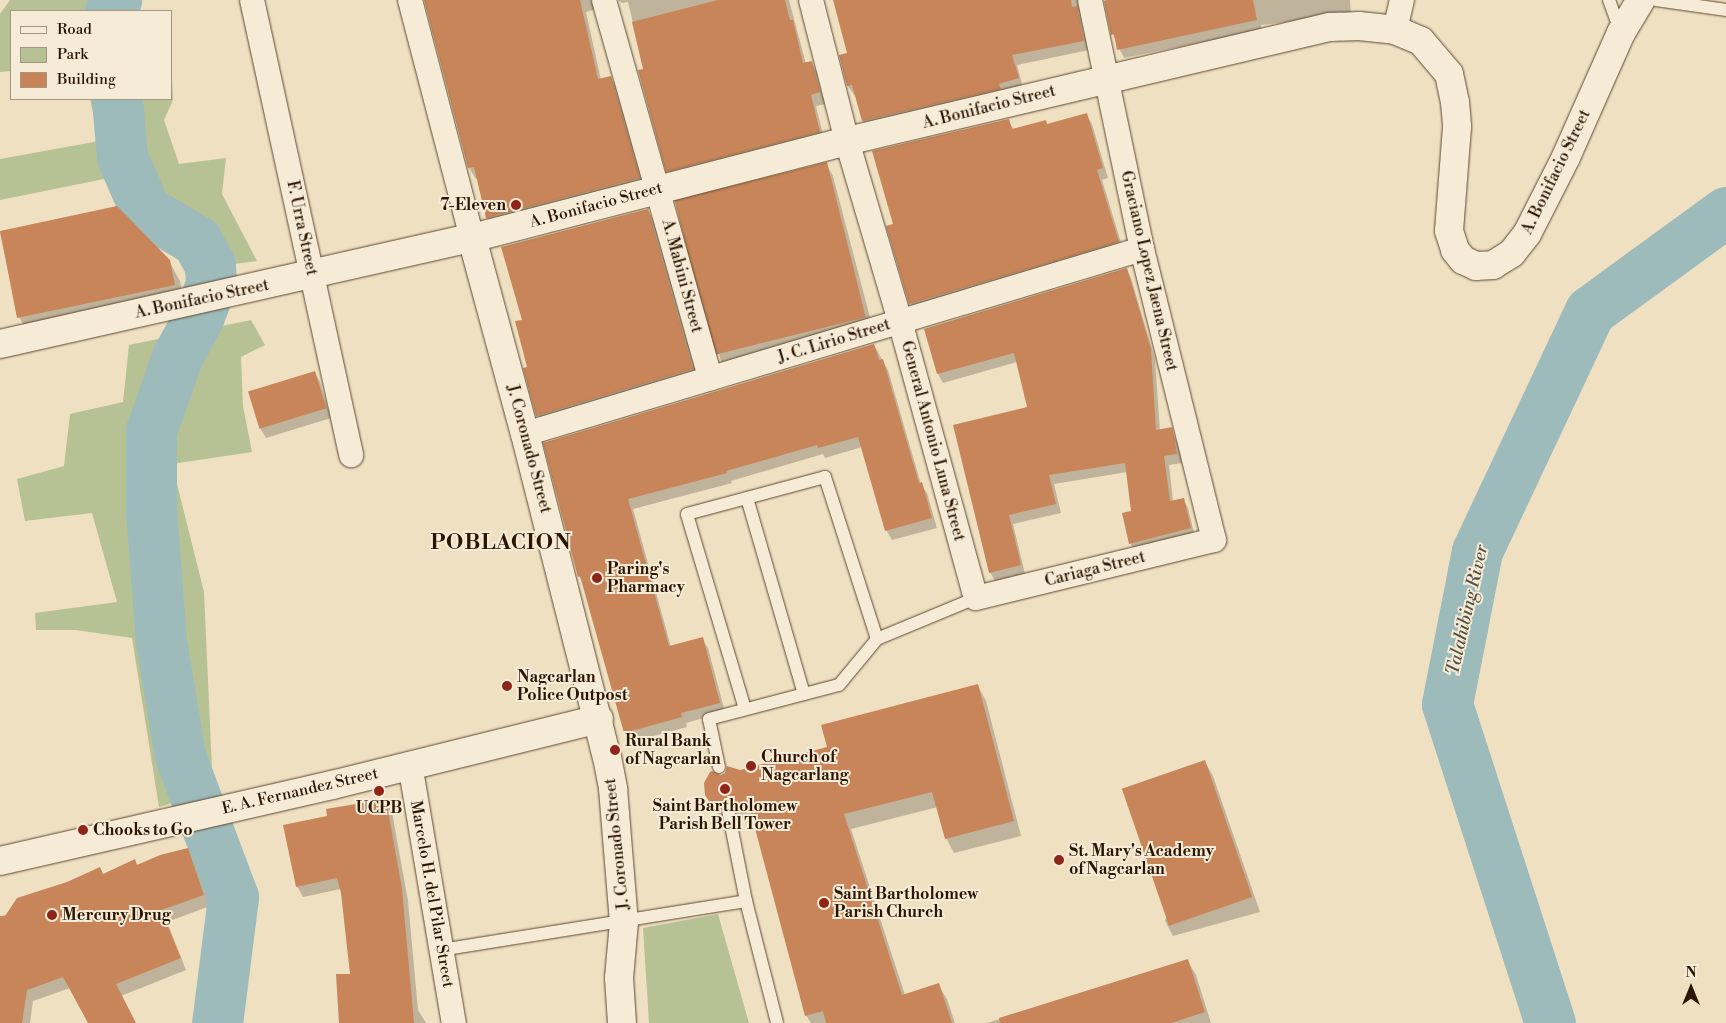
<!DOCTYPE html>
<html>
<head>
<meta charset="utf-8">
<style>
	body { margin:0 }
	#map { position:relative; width:1726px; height:1023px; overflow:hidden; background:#efe0c2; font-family:"Libre Bodoni",serif }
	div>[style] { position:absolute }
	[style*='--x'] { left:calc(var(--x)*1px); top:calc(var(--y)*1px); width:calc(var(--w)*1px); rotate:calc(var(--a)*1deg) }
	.green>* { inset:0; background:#b7c294 }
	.shadow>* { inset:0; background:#0003 }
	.river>* { height:51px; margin:-25.5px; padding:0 25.5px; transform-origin:25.5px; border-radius:25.5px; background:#9dbbbb }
	.building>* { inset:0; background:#c78559; transform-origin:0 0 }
	.roads { filter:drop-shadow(0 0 1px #5d4830) drop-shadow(0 0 1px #5d4830) }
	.lane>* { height:12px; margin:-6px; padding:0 6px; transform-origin:6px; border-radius:6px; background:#f5ebd7 }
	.street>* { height:24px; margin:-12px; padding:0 12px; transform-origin:12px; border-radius:12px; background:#f5ebd7 }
	.secondary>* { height:28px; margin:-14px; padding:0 14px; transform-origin:14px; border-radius:14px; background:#f5ebd7 }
	.dots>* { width:14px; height:14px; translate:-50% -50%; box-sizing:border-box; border:2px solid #f5ebd7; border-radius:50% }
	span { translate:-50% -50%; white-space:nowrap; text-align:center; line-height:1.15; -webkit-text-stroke:4px #f5ebd7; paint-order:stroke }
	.street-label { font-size:16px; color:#2c1600 }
	.poi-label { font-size:16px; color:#2c1600; font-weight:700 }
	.right { translate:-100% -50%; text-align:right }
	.left { translate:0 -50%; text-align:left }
	.water-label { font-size:18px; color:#545041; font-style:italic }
	.district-label { font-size:21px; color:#2c1600; font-weight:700; letter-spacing:1px }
	.legend { position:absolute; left:10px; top:10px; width:162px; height:90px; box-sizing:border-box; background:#f5ebd7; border:1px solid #a59681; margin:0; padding:6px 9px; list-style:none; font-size:15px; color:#2c1600 }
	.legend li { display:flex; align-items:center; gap:10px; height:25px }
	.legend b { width:25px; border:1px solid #a59681 }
	.north { position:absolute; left:1666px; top:963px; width:50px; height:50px; -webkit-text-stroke:4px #f5ebd7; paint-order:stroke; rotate:0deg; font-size:14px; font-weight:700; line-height:20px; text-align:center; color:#2c1600 }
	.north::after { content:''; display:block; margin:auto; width:18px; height:22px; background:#2c1600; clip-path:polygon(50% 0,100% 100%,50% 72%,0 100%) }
</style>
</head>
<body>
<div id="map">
	<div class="green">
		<div style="clip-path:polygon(10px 0,137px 0,140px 11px,11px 11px,11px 71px,0 72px,0 14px)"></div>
		<div style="clip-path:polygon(171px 55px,173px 100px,164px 120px,179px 164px,226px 158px,222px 194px,257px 261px,203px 268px,150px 204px,143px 180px,104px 179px,0 200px,0 159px,99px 141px,90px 99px,171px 99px)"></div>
		<div style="clip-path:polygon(251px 320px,265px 345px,241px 357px,243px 406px,252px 452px,172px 464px,204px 592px,213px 791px,159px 807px,132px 638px,75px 630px,36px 630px,35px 613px,117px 602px,92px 513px,25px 521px,17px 479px,64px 466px,70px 414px,123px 402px,129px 345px)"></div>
		<div style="clip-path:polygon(718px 914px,749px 1023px,649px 1023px,643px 928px)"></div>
	</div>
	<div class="shadow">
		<div style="clip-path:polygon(426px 0,603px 0,597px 9px,586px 12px,601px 80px,610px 77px,617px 88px,645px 190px,494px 229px,487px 218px,478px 178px,476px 179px,469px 168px)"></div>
		<div style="clip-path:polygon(618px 0,789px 0,806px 64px,812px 63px,818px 74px,826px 104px,816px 106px,825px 143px,674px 182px,668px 171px,628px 2px,622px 3px)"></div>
		<div style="clip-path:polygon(842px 0,1087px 0,1089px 50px,1017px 65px,1023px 88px,869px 130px,863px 121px,856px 95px,854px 95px,848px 86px,841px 56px,849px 54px)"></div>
		<div style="clip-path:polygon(1105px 0,1350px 0,1351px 14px,1261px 25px,1262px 30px,1124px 58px,1113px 35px)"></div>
		<div style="clip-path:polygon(1086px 114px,1092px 124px,1108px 178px,1102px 180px,1124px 252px,916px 314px,911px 304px,888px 227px,895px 225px,1008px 120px,1014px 130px,1047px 125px)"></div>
		<div style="clip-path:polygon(826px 164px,833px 176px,873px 329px,728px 373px,721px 361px,676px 203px)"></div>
		<div style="clip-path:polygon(116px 207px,169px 261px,180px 281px,185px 304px,30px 336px,19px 317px,0 233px)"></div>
		<div style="clip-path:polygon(648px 210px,655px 223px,700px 382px,545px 429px,538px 416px,525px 369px,529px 368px,523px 320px)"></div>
		<div style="clip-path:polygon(1126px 269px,1131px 278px,1155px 359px,1160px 431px,1171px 429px,1179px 446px,1182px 463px,1169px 465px,1173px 501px,1183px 499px,1188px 508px,1195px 537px,1136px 552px,1130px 543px,1132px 512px,1127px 472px,1054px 484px,1061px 513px,1013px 524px,1025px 574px,995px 581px,990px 572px,1028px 407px,1017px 362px,943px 383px,938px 374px,925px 330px)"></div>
		<div style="clip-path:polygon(874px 345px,888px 370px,911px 450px,921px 484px,927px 493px,937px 528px,892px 540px,887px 531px,862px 447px,825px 458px,823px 454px,731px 481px,732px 483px,633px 509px,671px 647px,702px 639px,708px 648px,725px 712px,686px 723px,687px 727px,631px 742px,625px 732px,583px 583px,579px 576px,545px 444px)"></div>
		<div style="clip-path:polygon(315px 373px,320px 382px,331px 418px,266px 438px,260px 428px,249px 392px)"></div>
		<div style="clip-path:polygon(978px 686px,986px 701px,1021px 836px,954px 853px,946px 838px,938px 807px,851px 829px,905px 995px,938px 985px,947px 999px,955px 1023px,811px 1023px,806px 1015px,754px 821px,746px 823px,743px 819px,736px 816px,729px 823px,721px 819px,706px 794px,721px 776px,828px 748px)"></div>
		<div style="clip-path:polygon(1205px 762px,1213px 776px,1260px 912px,1173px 936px,1165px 921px)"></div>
		<div style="clip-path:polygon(385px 800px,392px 812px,408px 901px,418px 1010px,426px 1023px,339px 1023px,351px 975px,341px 889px,303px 897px,297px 886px,328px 817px)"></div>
		<div style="clip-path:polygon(188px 849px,194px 861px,210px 906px,167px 922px,186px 970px,121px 996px,135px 1023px,89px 1023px,70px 988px,33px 1001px,30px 1023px,0 1023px,0 916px,7px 915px,104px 875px)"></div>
		<div style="clip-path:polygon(1187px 960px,1196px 975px,1211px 1023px,987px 1023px)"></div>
	</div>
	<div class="river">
		<div style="--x:110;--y:11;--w:13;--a:-61"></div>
		<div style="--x:117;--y:99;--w:58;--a:85.1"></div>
		<div style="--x:122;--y:157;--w:58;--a:66.5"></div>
		<div style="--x:145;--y:210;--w:61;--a:30.8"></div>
		<div style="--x:197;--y:241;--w:27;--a:62"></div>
		<div style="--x:210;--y:265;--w:19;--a:87"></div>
		<div style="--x:211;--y:284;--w:34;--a:111"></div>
		<div style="--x:199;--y:316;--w:47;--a:118.2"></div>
		<div style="--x:177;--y:357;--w:78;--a:109.4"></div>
		<div style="--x:151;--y:431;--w:78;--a:90"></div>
		<div style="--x:151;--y:509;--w:132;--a:85.7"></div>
		<div style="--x:161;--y:641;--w:117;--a:80.6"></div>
		<div style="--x:180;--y:756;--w:151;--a:69.4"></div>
		<div style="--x:233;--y:897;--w:127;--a:97.2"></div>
		<div style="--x:1550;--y:1023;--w:335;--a:-107.9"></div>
		<div style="--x:1447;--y:704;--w:156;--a:-78.9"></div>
		<div style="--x:1477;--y:551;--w:265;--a:-64.8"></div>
		<div style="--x:1590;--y:311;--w:168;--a:-36.1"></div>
	</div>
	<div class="building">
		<div style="clip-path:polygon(424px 0,580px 0,598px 79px,611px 76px,640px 178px,486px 218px,474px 167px,468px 168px)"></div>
		<div style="clip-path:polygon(718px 0,785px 0,790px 20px,793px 20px,803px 63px,812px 61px,820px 92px,811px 95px,820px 132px,666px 172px,638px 70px,643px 69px,632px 22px)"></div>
		<div style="clip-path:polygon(833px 0,1071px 0,1072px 7px,1077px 6px,1084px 41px,1012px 55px,1019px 78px,999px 84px,1001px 89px,862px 121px,852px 85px,847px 86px,839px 55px,847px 53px)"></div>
		<div style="clip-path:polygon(1109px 0,1253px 0,1257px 20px,1117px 50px,1114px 34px,1111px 35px,1104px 1px)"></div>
		<div style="clip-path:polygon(1087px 113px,1103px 168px,1097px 170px,1119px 242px,909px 304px,886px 226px,893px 224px,872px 151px,1009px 119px,1012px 129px,1046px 120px,1047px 124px)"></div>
		<div style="left:827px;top:162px;width:160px;height:157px;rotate:76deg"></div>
		<div style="clip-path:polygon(117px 206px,170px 260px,175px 285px,17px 318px,0 231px)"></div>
		<div style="clip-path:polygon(648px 209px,693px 369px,536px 416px,523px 368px,527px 367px,515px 321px,522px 320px,501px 247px)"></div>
		<div style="clip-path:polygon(1127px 268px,1151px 349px,1156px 430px,1172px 427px,1174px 436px,1177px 454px,1164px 456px,1170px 501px,1184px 498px,1191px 528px,1129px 544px,1122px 513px,1131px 511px,1125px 463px,1049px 475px,1056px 504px,1009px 515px,1021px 565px,989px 573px,953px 425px,1027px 407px,1014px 353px,937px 374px,924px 329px)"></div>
		<div style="clip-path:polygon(874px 344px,879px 360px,883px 359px,906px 439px,919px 483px,922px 482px,932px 518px,885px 531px,858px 437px,818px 448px,817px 445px,726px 471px,727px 473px,628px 499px,669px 646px,703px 637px,720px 703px,681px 713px,682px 717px,624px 733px,580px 576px,578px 577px,543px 443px)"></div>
		<div style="left:315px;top:371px;width:39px;height:70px;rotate:73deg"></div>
		<div style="clip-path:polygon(978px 684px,1014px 821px,945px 839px,932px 792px,844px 814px,902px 995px,939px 983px,952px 1023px,826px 1023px,823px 1011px,805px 1016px,749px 806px,736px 808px,734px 804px,727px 802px,720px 809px,711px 804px,705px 795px,704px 783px,710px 772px,712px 771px,721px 775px,725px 773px,727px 766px,740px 770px,827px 747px,821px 725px)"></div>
		<div style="left:1205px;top:760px;width:145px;height:88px;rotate:71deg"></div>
		<div style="clip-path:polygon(386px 799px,402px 889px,414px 1023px,339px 1023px,336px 974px,350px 974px,341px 893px,337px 878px,296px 887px,283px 825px,327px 816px,326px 809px)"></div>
		<div style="clip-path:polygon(188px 848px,204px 895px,161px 910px,181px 958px,116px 984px,136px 1023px,88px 1023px,63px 977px,27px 990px,22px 1023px,0 1023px,0 916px,5px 916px,17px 898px,67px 882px,100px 867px,103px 874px,135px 859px,137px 865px,160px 855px)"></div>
		<div style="clip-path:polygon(1188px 959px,1205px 1012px,1171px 1023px,1000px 1023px,999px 1018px)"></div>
	</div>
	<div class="roads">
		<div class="lane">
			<div style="--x:1609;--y:0;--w:35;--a:70"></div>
			<div style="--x:1656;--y:0;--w:71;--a:8.1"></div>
			<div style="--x:747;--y:498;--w:204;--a:73.8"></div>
			<div style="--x:745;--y:709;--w:203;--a:-106.6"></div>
			<div style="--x:687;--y:514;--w:143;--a:-15"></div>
			<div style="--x:825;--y:477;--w:170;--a:72.2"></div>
			<div style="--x:719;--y:767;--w:49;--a:-101.8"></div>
			<div style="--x:709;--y:719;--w:134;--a:-14.7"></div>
			<div style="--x:839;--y:685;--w:60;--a:-50.4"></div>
			<div style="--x:877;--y:639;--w:107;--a:-22.5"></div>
			<div style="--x:728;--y:810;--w:93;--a:78.8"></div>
			<div style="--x:746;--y:901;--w:126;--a:75.7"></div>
			<div style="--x:441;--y:950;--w:309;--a:-9.1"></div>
		</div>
		<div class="street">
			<div style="--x:252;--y:0;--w:466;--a:77.7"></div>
			<div style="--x:410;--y:0;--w:246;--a:75.4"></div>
			<div style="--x:604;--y:0;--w:393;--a:74.3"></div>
			<div style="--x:811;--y:0;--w:146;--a:75.7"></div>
			<div style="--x:847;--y:141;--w:188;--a:73.6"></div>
			<div style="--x:900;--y:321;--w:287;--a:74.7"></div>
			<div style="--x:976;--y:598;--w:245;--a:-13.7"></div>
			<div style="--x:1214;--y:540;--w:300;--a:-103.9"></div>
			<div style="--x:1142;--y:249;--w:254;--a:-101.8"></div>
			<div style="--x:1395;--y:30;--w:31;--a:-77"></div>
			<div style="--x:525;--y:434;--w:644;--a:-16.69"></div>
			<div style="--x:410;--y:764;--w:263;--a:80.4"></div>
		</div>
		<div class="secondary">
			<div style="--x:472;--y:238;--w:203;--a:74.9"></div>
			<div style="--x:525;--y:434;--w:333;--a:75.8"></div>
			<div style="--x:607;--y:757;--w:33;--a:79"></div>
			<div style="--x:613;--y:789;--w:133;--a:85.3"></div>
			<div style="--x:624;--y:922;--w:56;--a:95.1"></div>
			<div style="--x:619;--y:978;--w:45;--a:86.2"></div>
			<div style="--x:0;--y:344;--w:484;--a:-12.7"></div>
			<div style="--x:472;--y:238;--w:387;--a:-14.5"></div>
			<div style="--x:847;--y:141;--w:496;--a:-13.3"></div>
			<div style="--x:1330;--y:27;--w:29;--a:-2"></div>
			<div style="--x:1359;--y:26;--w:36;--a:6"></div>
			<div style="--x:1395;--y:30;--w:28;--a:23"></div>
			<div style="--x:1421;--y:41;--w:43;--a:49.7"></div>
			<div style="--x:1449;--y:74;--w:29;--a:78"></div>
			<div style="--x:1455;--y:102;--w:25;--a:85"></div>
			<div style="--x:1457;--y:127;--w:104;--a:94.4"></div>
			<div style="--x:1449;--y:231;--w:20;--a:72"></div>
			<div style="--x:1455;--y:250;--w:13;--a:51"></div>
			<div style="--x:1463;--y:260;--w:14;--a:25"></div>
			<div style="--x:1476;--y:266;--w:17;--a:-3"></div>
			<div style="--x:1493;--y:265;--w:22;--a:-32"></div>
			<div style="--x:1512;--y:253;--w:24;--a:-52"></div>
			<div style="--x:1527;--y:234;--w:86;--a:-63.1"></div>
			<div style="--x:1566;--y:157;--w:136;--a:-66.1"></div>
			<div style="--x:1621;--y:33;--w:39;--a:-59"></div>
			<div style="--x:0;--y:861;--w:341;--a:-12.9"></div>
			<div style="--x:332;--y:785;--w:275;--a:-13.9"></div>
		</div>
	</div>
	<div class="dots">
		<div style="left:516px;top:205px;background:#8f2418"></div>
		<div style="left:597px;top:578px;background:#8f2418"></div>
		<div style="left:507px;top:686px;background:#8f2418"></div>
		<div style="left:615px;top:750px;background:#8f2418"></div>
		<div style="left:751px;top:766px;background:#8f2418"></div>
		<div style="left:725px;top:789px;background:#8f2418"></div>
		<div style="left:379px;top:791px;background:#8f2418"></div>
		<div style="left:83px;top:830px;background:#8f2418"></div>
		<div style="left:1059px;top:860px;background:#8f2418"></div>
		<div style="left:824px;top:903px;background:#8f2418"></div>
		<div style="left:52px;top:915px;background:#8f2418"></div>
	</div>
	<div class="street-label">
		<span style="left:989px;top:107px;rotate:-14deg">A. Bonifacio Street</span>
		<span style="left:1556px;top:172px;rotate:-64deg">A. Bonifacio Street</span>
		<span style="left:596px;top:205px;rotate:-15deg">A. Bonifacio Street</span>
		<span style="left:302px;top:228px;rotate:78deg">F. Urra Street</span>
		<span style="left:1149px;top:271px;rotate:77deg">Graciano Lopez Jaena Street</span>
		<span style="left:682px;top:276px;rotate:75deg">A. Mabini Street</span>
		<span style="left:202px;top:299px;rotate:-12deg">A. Bonifacio Street</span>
		<span style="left:834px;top:341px;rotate:-17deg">J. C. Lirio Street</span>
		<span style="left:933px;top:441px;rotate:75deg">General Antonio Luna Street</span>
		<span style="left:529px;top:449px;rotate:75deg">J. Coronado Street</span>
		<span style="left:1095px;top:569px;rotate:-14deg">Cariaga Street</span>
		<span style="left:300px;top:791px;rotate:-13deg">E. A. Fernandez Street</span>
		<span style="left:617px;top:844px;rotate:-96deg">J. Coronado Street</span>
		<span style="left:432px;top:894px;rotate:80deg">Marcelo H. del Pilar Street</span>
	</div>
	<div class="poi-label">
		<span class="right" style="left:506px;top:205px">7-Eleven</span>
		<span class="left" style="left:607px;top:578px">Paring's<br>Pharmacy</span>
		<span class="left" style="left:517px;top:686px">Nagcarlan<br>Police Outpost</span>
		<span class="left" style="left:625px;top:750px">Rural Bank<br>of Nagcarlan</span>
		<span class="left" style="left:761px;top:766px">Church of<br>Nagcarlang</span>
		<span style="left:725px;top:815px">Saint Bartholomew<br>Parish Bell Tower</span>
		<span style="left:379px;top:808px">UCPB</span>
		<span class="left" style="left:93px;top:830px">Chooks to Go</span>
		<span class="left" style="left:1069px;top:860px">St. Mary's Academy<br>of Nagcarlan</span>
		<span class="left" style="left:834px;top:903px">Saint Bartholomew<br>Parish Church</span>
		<span class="left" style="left:62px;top:915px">Mercury Drug</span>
	</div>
	<div class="water-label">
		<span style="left:1468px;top:610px;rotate:-77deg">Talahibing River</span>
	</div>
	<div class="district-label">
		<span style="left:501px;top:543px">POBLACION</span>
	</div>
	<ul class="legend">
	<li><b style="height:6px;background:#f5ebd7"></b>Road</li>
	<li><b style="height:14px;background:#b7c294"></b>Park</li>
	<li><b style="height:14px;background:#c78559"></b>Building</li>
	</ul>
	<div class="north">N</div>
</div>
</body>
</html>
